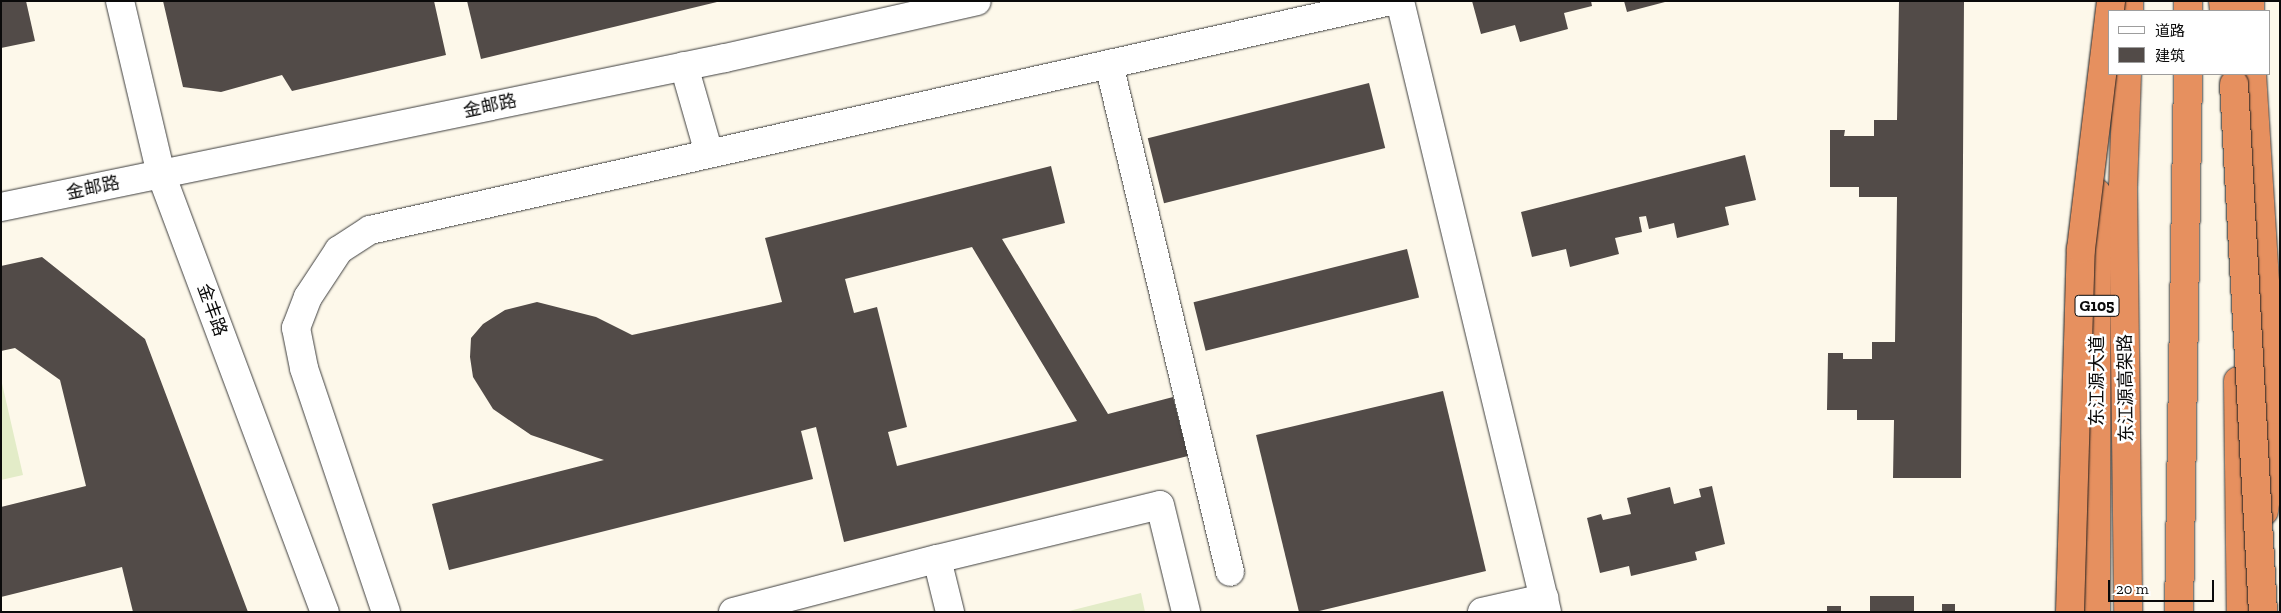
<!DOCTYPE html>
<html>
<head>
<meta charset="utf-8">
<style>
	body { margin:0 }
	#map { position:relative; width:2281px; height:613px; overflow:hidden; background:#fdf8ea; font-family:"Zilla Slab","Noto Sans SC",serif }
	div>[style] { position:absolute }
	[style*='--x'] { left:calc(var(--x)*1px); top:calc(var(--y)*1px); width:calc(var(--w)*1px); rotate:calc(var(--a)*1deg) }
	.pitch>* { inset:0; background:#e3ecc8 }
	.building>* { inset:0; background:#524b48; transform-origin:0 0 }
	.roads { filter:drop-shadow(0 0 1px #3d3d3d) drop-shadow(0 0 1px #3d3d3d) }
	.minor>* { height:28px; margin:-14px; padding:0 14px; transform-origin:14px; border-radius:14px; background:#fff }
	.highway>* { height:28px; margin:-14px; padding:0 14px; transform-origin:14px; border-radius:14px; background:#e6905f }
	.bridges { filter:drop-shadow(0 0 1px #1b1b1b) drop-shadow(0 0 1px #1b1b1b) }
	.highway-bridge>* { height:28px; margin:-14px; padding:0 14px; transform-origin:14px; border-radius:14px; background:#e6905f }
	span { translate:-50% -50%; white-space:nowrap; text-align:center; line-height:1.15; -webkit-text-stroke:5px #fff; paint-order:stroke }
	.shield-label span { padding:1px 4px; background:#fff; border:1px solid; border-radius:4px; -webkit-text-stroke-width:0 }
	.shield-label { font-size:16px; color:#0a0a0a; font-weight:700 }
	.street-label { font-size:18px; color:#0a0a0a }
	.frame { position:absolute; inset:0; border:2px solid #0a0a0a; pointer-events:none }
	.legend { position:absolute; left:2108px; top:10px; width:162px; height:65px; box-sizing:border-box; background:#fff; border:1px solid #9d9d9d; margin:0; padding:6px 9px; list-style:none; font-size:15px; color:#0a0a0a }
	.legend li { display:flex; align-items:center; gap:10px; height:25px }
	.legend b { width:25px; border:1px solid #9d9d9d }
	.scale { position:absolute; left:2108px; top:580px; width:106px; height:22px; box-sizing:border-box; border:2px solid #0a0a0a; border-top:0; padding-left:6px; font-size:15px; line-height:18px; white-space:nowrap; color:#0a0a0a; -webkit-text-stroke:4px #fff; paint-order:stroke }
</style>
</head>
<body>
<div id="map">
	<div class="pitch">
		<div style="clip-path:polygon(1px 379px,23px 475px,1px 480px)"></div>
		<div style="clip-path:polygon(1141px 593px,1145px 612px,1065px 612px)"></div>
	</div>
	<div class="building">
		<div style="clip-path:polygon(1px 1px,26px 1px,35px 41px,1px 48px)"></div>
		<div style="clip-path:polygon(163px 1px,434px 1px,446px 55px,292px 91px,282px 75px,221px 92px,183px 87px)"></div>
		<div style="clip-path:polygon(467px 1px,717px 1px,717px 2px,481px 59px)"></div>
		<div style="clip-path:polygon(1472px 1px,1591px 1px,1592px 6px,1564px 13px,1568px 29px,1520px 42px,1515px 25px,1481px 34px)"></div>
		<div style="clip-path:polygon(1624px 1px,1665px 1px,1665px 2px,1627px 12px)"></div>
		<div style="clip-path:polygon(1899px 1px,1964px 1px,1961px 478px,1893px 478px,1894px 420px,1857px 420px,1857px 410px,1827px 410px,1828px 353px,1843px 353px,1843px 359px,1872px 359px,1872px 342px,1895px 342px,1897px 197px,1859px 197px,1859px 187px,1830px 187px,1830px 130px,1845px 130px,1844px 136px,1874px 136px,1874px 120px,1897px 120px)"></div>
		<div style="left:1369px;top:83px;width:67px;height:228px;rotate:76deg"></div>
		<div style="clip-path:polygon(1745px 155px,1756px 200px,1725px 207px,1729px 225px,1677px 238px,1674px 223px,1649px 229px,1646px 216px,1639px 217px,1642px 232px,1615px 238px,1619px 254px,1570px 267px,1566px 249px,1532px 257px,1521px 212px)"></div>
		<div style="clip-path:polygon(evenodd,1051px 166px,1065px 223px,1002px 239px,1108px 414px,1173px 397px,1188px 456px,844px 542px,816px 427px,801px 431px,813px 479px,449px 570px,432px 504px,604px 460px,531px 435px,493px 409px,473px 377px,470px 357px,471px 338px,483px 324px,505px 310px,537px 302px,596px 317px,632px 335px,782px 302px,765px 238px,1051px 166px,972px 247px,1077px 421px,897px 466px,888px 432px,907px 427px,877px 307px,854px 313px,845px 279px,972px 247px)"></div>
		<div style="left:1407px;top:249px;width:50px;height:220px;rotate:76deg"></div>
		<div style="clip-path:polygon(42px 257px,145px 339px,248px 612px,133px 612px,122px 567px,1px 597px,1px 507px,86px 486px,60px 380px,15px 348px,1px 351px,1px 266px)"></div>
		<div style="clip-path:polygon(1443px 391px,1486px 571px,1315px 612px,1299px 612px,1256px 435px)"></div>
		<div style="clip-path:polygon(1712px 486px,1725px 544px,1695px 552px,1697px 560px,1631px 576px,1629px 566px,1600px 573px,1587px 518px,1601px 514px,1603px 520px,1631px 514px,1627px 498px,1670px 487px,1674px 504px,1701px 497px,1699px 489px)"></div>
		<div style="left:1870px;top:596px;width:44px;height:16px"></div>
		<div style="left:1942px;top:604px;width:13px;height:8px"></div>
		<div style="left:1827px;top:606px;width:14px;height:6px"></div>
	</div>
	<div class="roads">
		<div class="minor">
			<div style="--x:120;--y:1;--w:178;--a:76.7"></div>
			<div style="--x:161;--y:174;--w:468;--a:69.5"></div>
			<div style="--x:1400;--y:1;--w:628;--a:76.47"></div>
			<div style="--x:1109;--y:64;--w:522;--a:76.6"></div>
			<div style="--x:684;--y:66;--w:91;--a:74"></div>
			<div style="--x:1;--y:207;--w:739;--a:-11.63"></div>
			<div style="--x:725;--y:58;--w:258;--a:-12.7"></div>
			<div style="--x:937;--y:559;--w:229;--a:-13.6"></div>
			<div style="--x:1160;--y:505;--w:110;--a:76.3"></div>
			<div style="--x:386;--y:612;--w:257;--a:-108.6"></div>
			<div style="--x:304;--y:368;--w:41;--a:-101.3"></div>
			<div style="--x:296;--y:328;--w:33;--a:-69"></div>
			<div style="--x:308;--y:297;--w:56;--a:-56.6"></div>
			<div style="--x:339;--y:250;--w:37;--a:-33"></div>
			<div style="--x:370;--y:230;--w:1045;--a:-12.65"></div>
			<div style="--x:733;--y:612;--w:211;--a:-14.6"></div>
			<div style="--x:937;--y:559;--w:55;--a:76.2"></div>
			<div style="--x:1482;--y:612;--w:64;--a:-12.7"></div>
		</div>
		<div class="highway">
			<div style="--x:2223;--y:1;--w:10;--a:84"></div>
			<div style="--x:2250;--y:1;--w:10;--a:90"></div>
			<div style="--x:2129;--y:11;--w:10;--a:-90"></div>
			<div style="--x:2188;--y:11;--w:10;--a:-90"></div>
			<div style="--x:2127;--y:74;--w:113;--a:92"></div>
			<div style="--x:2123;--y:187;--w:425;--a:89.3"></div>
			<div style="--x:2252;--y:74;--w:364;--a:86.4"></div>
			<div style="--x:2275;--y:437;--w:75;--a:98.5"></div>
			<div style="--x:2238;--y:381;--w:231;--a:89.3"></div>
			<div style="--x:2096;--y:612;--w:419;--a:-89.9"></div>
			<div style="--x:2179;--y:612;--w:538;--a:-89.04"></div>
		</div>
	</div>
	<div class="bridges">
		<div class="highway-bridge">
			<div style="--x:2234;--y:84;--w:529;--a:86.86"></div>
			<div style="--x:2070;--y:612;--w:363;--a:-88.3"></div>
			<div style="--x:2081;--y:249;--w:250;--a:-83.1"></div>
		</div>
	</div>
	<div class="shield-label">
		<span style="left:2097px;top:306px">G105</span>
	</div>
	<div class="street-label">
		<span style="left:490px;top:106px;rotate:-12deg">金邮路</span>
		<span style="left:93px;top:188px;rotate:-12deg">金邮路</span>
		<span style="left:212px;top:310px;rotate:70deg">金丰路</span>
		<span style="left:2097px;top:381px;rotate:-90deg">东江源大道</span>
		<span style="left:2126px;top:388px;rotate:-91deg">东江源高架路</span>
	</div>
	<div class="frame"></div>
	<ul class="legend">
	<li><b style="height:6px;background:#fff"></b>道路</li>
	<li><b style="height:14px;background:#524b48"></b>建筑</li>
	</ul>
	<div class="scale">20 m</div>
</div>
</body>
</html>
